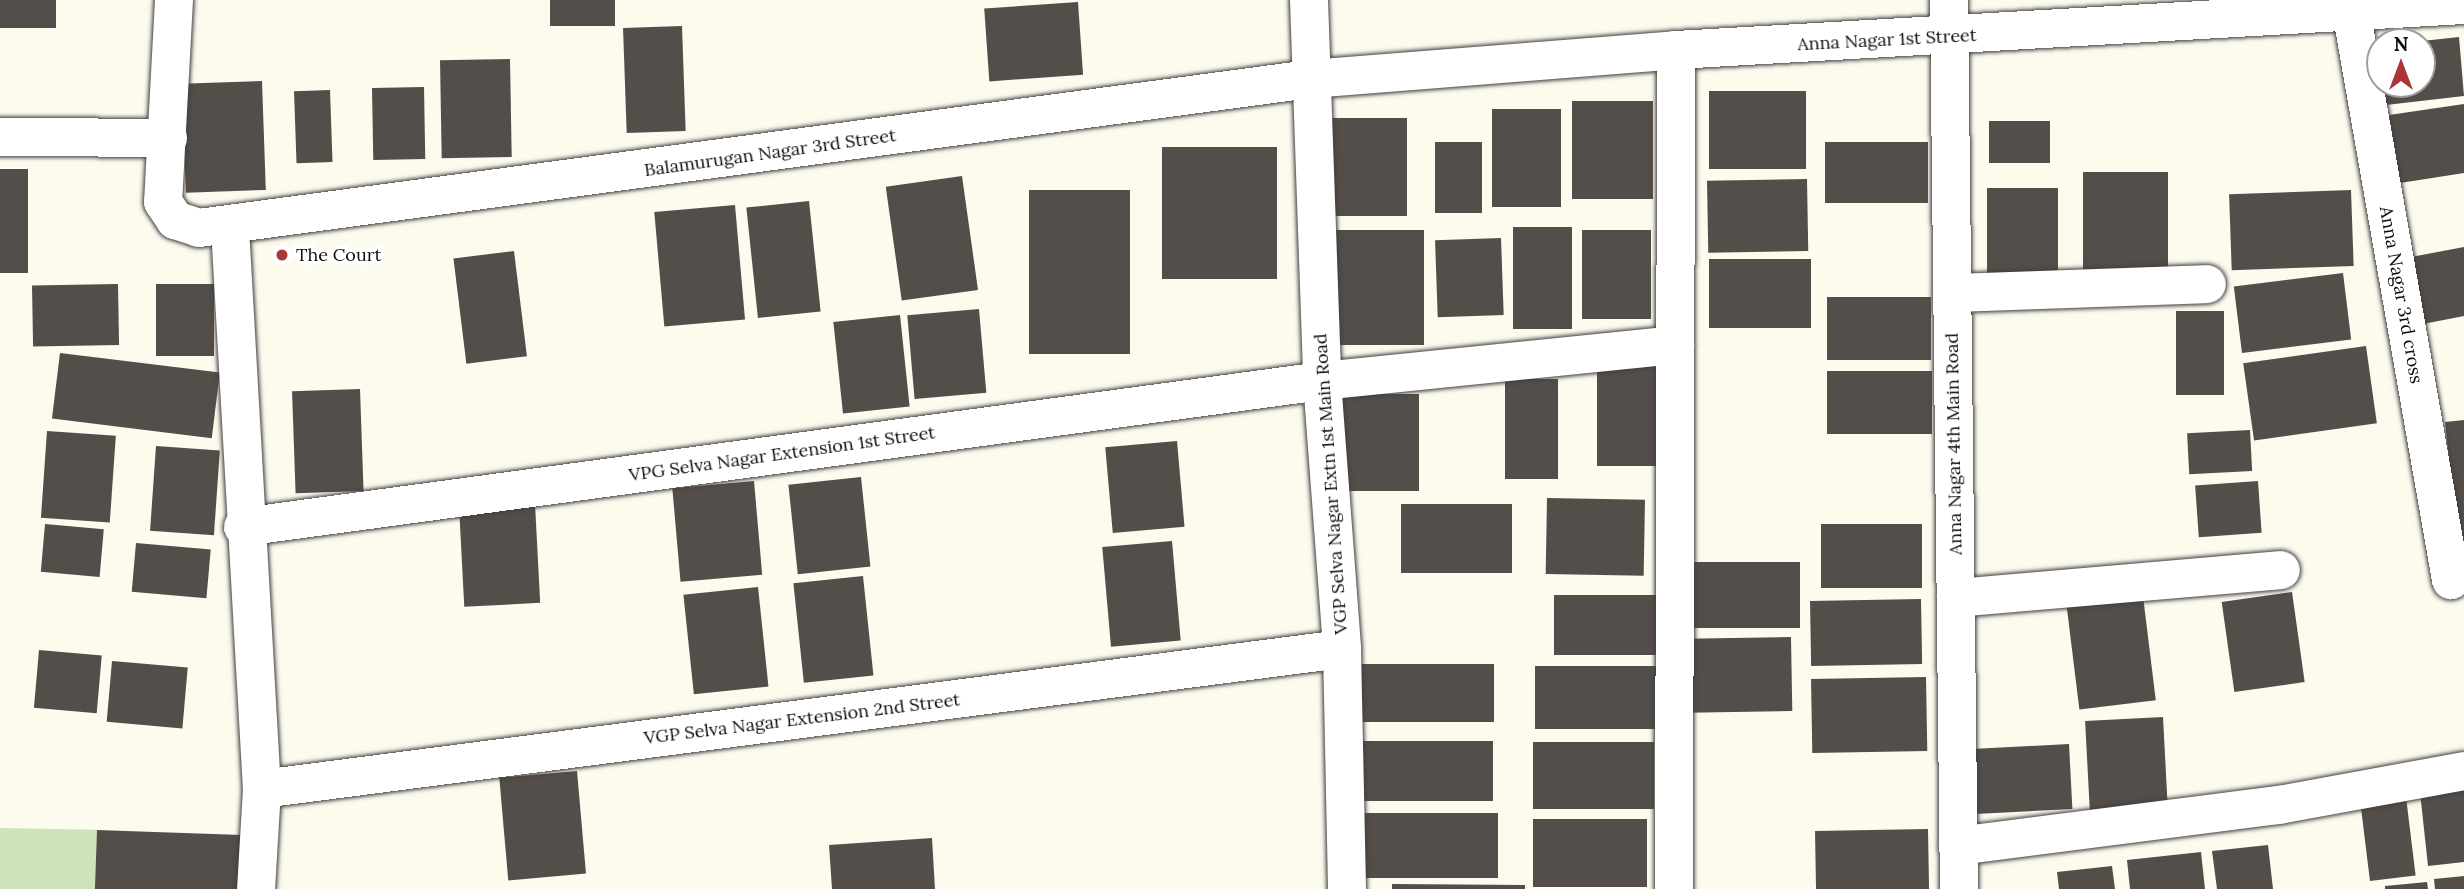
<!DOCTYPE html>
<html>
<head>
<meta charset="utf-8">
<style>
	body { margin:0 }
	#map { position:relative; width:2464px; height:889px; overflow:hidden; background:#fdfaee; font-family:Lora,serif }
	div>[style] { position:absolute }
	[style*='--x'] { left:calc(var(--x)*1px); top:calc(var(--y)*1px); width:calc(var(--w)*1px); rotate:calc(var(--a)*1deg) }
	.green>* { inset:0; background:#cfe3bb; transform-origin:0 0 }
	.building>* { inset:0; background:#544e4a; transform-origin:0 0 }
	.roads { filter:drop-shadow(0 0 2px #3f3f3f) drop-shadow(0 0 2px #3f3f3f) }
	.minor>* { height:38px; margin:-19px; padding:0 19px; transform-origin:19px; border-radius:19px; background:#fff }
	.dots>* { width:19px; height:19px; translate:-50% -50%; box-sizing:border-box; border:4px solid #fff; border-radius:50% }
	span { translate:-50% -50%; white-space:nowrap; text-align:center; line-height:1.15; -webkit-text-stroke:7px #fff; paint-order:stroke }
	.street-label { font-size:18px; color:#0c0c0c }
	.poi-label { font-size:18px; color:#0c0c0c }
	.left { translate:0 -50%; text-align:left }
	.north { position:absolute; left:2366px; top:28px; width:70px; height:70px; box-sizing:border-box; background:#fff; border:2px solid #9e9e9e; border-radius:50%; rotate:0deg; font-size:19px; font-weight:700; line-height:28px; text-align:center; color:#0c0c0c }
	.north::after { content:''; display:block; margin:auto; width:24px; height:32px; background:#ac3539; clip-path:polygon(50% 0,100% 100%,50% 72%,0 100%) }
</style>
</head>
<body>
<div id="map">
	<div class="green">
		<div style="left:0;top:828px;width:97px;height:61px;rotate:1deg"></div>
	</div>
	<div class="building">
		<div style="left:0;top:0;width:56px;height:28px"></div>
		<div style="left:550px;top:0;width:65px;height:26px"></div>
		<div style="left:1078px;top:2px;width:73px;height:94px;rotate:86deg"></div>
		<div style="left:682px;top:26px;width:105px;height:59px;rotate:88deg"></div>
		<div style="clip-path:polygon(2459px 37px,2464px 96px,2386px 105px,2383px 84px,2422px 84px,2422px 41px)"></div>
		<div style="left:510px;top:59px;width:98px;height:70px;rotate:89deg"></div>
		<div style="left:262px;top:81px;width:109px;height:80px;rotate:88deg"></div>
		<div style="left:424px;top:87px;width:72px;height:52px;rotate:89deg"></div>
		<div style="left:330px;top:90px;width:72px;height:36px;rotate:88deg"></div>
		<div style="left:1806px;top:91px;width:78px;height:97px;rotate:90deg"></div>
		<div style="left:1572px;top:101px;width:81px;height:98px"></div>
		<div style="clip-path:polygon(2464px 104px,2464px 173px,2400px 183px,2389px 115px)"></div>
		<div style="left:1492px;top:109px;width:69px;height:98px"></div>
		<div style="left:1321px;top:118px;width:86px;height:98px"></div>
		<div style="left:1989px;top:121px;width:61px;height:42px"></div>
		<div style="left:1435px;top:142px;width:47px;height:71px"></div>
		<div style="left:1825px;top:142px;width:103px;height:61px"></div>
		<div style="left:1277px;top:147px;width:132px;height:115px;rotate:90deg"></div>
		<div style="left:0;top:169px;width:28px;height:104px"></div>
		<div style="left:2083px;top:172px;width:85px;height:103px"></div>
		<div style="left:962px;top:176px;width:115px;height:77px;rotate:82deg"></div>
		<div style="left:1807px;top:179px;width:72px;height:100px;rotate:89deg"></div>
		<div style="left:1987px;top:188px;width:71px;height:85px"></div>
		<div style="left:1130px;top:190px;width:164px;height:101px;rotate:90deg"></div>
		<div style="left:2351px;top:190px;width:76px;height:122px;rotate:88deg"></div>
		<div style="left:809px;top:201px;width:111px;height:63px;rotate:84deg"></div>
		<div style="left:735px;top:205px;width:115px;height:81px;rotate:85deg"></div>
		<div style="left:1513px;top:227px;width:59px;height:102px"></div>
		<div style="left:1333px;top:230px;width:91px;height:115px"></div>
		<div style="left:1582px;top:230px;width:69px;height:89px"></div>
		<div style="left:1501px;top:238px;width:77px;height:66px;rotate:88deg"></div>
		<div style="clip-path:polygon(2464px 247px,2464px 316px,2423px 324px,2411px 257px)"></div>
		<div style="left:514px;top:251px;width:106px;height:61px;rotate:83deg"></div>
		<div style="left:1709px;top:259px;width:102px;height:69px"></div>
		<div style="left:2343px;top:273px;width:67px;height:110px;rotate:83deg"></div>
		<div style="left:118px;top:284px;width:61px;height:86px;rotate:89deg"></div>
		<div style="left:156px;top:284px;width:58px;height:72px"></div>
		<div style="left:1931px;top:297px;width:63px;height:104px;rotate:90deg"></div>
		<div style="left:979px;top:309px;width:84px;height:72px;rotate:85deg"></div>
		<div style="left:2176px;top:311px;width:48px;height:84px"></div>
		<div style="left:900px;top:315px;width:92px;height:67px;rotate:84deg"></div>
		<div style="left:2366px;top:346px;width:78px;height:124px;rotate:82deg"></div>
		<div style="left:60px;top:353px;width:161px;height:66px;rotate:7deg"></div>
		<div style="left:1597px;top:362px;width:64px;height:104px"></div>
		<div style="left:1827px;top:371px;width:105px;height:63px"></div>
		<div style="left:1505px;top:379px;width:53px;height:100px"></div>
		<div style="left:360px;top:389px;width:102px;height:68px;rotate:88deg"></div>
		<div style="left:1343px;top:394px;width:76px;height:97px"></div>
		<div style="clip-path:polygon(2464px 420px,2464px 578px,2462px 578px,2445px 422px)"></div>
		<div style="left:2250px;top:430px;width:41px;height:63px;rotate:87deg"></div>
		<div style="left:47px;top:431px;width:69px;height:87px;rotate:4deg"></div>
		<div style="left:1177px;top:441px;width:86px;height:72px;rotate:85deg"></div>
		<div style="left:156px;top:446px;width:64px;height:85px;rotate:4deg"></div>
		<div style="left:861px;top:477px;width:90px;height:73px;rotate:84deg"></div>
		<div style="left:754px;top:481px;width:94px;height:82px;rotate:85deg"></div>
		<div style="left:2258px;top:481px;width:52px;height:63px;rotate:86deg"></div>
		<div style="left:1547px;top:498px;width:98px;height:76px;rotate:1deg"></div>
		<div style="left:535px;top:504px;width:99px;height:76px;rotate:87deg"></div>
		<div style="left:1401px;top:504px;width:111px;height:69px"></div>
		<div style="left:45px;top:524px;width:59px;height:48px;rotate:5deg"></div>
		<div style="left:1821px;top:524px;width:101px;height:64px"></div>
		<div style="left:1172px;top:541px;width:100px;height:70px;rotate:85deg"></div>
		<div style="left:136px;top:543px;width:75px;height:49px;rotate:5deg"></div>
		<div style="left:1800px;top:562px;width:66px;height:114px;rotate:90deg"></div>
		<div style="left:863px;top:576px;width:100px;height:70px;rotate:84deg"></div>
		<div style="left:758px;top:587px;width:100px;height:75px;rotate:84deg"></div>
		<div style="left:2292px;top:592px;width:91px;height:71px;rotate:82deg"></div>
		<div style="left:1554px;top:595px;width:111px;height:60px"></div>
		<div style="left:2143px;top:596px;width:105px;height:77px;rotate:83deg"></div>
		<div style="left:1921px;top:599px;width:65px;height:111px;rotate:89deg"></div>
		<div style="left:1791px;top:637px;width:74px;height:105px;rotate:89deg"></div>
		<div style="left:39px;top:650px;width:63px;height:58px;rotate:5deg"></div>
		<div style="left:112px;top:661px;width:76px;height:61px;rotate:5deg"></div>
		<div style="left:1358px;top:664px;width:136px;height:58px"></div>
		<div style="left:1535px;top:666px;width:122px;height:63px"></div>
		<div style="left:1926px;top:677px;width:74px;height:115px;rotate:89deg"></div>
		<div style="left:2163px;top:717px;width:93px;height:78px;rotate:87deg"></div>
		<div style="left:1354px;top:741px;width:139px;height:60px"></div>
		<div style="left:1533px;top:742px;width:121px;height:67px"></div>
		<div style="left:2069px;top:744px;width:65px;height:102px;rotate:87deg"></div>
		<div style="left:577px;top:771px;width:103px;height:78px;rotate:85deg"></div>
		<div style="clip-path:polygon(2464px 778px,2464px 862px,2428px 866px,2419px 783px)"></div>
		<div style="left:2406px;top:797px;width:79px;height:46px;rotate:83deg"></div>
		<div style="left:1357px;top:813px;width:141px;height:65px"></div>
		<div style="left:1533px;top:819px;width:114px;height:68px"></div>
		<div style="left:1928px;top:829px;width:60px;height:113px;rotate:89deg"></div>
		<div style="left:97px;top:830px;width:145px;height:59px;rotate:2deg"></div>
		<div style="clip-path:polygon(932px 838px,935px 889px,832px 889px,829px 845px)"></div>
		<div style="clip-path:polygon(2268px 845px,2273px 889px,2217px 889px,2212px 851px)"></div>
		<div style="clip-path:polygon(2201px 852px,2205px 889px,2130px 889px,2127px 860px)"></div>
		<div style="clip-path:polygon(2112px 866px,2115px 889px,2059px 889px,2057px 872px)"></div>
		<div style="clip-path:polygon(2464px 876px,2464px 889px,2435px 889px,2434px 879px)"></div>
		<div style="clip-path:polygon(2427px 882px,2428px 889px,2385px 889px,2385px 886px)"></div>
		<div style="clip-path:polygon(1392px 884px,1525px 885px,1525px 889px,1392px 889px)"></div>
	</div>
	<div class="roads">
		<div class="minor">
			<div style="--x:174;--y:0;--w:202;--a:93.1"></div>
			<div style="--x:163;--y:202;--w:22;--a:56"></div>
			<div style="--x:175;--y:220;--w:25;--a:18"></div>
			<div style="--x:199;--y:228;--w:1121;--a:-7.64"></div>
			<div style="--x:1310;--y:79;--w:367;--a:-4.5"></div>
			<div style="--x:1676;--y:50;--w:789;--a:-3.27"></div>
			<div style="--x:1309;--y:0;--w:381;--a:88"></div>
			<div style="--x:1322;--y:381;--w:269;--a:85.7"></div>
			<div style="--x:1342;--y:649;--w:240;--a:88.8"></div>
			<div style="--x:1949;--y:0;--w:889;--a:89.36"></div>
			<div style="--x:2351;--y:10;--w:579;--a:80.05"></div>
			<div style="--x:0;--y:137;--w:168;--a:0.3"></div>
			<div style="--x:230;--y:228;--w:562;--a:86.74"></div>
			<div style="--x:262;--y:789;--w:100;--a:93.4"></div>
			<div style="--x:1952;--y:293;--w:255;--a:-2"></div>
			<div style="--x:243;--y:527;--w:1089;--a:-7.71"></div>
			<div style="--x:1322;--y:381;--w:355;--a:-5.8"></div>
			<div style="--x:1956;--y:598;--w:326;--a:-4.9"></div>
			<div style="--x:262;--y:789;--w:1089;--a:-7.39"></div>
			<div style="--x:1958;--y:846;--w:324;--a:-7.3"></div>
			<div style="--x:2279;--y:805;--w:188;--a:-10.4"></div>
			<div style="--x:1674;--y:889;--w:839;--a:-89.86"></div>
		</div>
	</div>
	<div class="dots">
		<div style="left:282px;top:255px;background:#ac3539"></div>
	</div>
	<div class="street-label">
		<span style="left:1887px;top:40px;rotate:-3deg">Anna Nagar 1st Street</span>
		<span style="left:770px;top:153px;rotate:-8deg">Balamurugan Nagar 3rd Street</span>
		<span style="left:2401px;top:295px;rotate:80deg">Anna Nagar 3rd cross</span>
		<span style="left:1954px;top:444px;rotate:-91deg">Anna Nagar 4th Main Road</span>
		<span style="left:782px;top:454px;rotate:-8deg">VPG Selva Nagar Extension 1st Street</span>
		<span style="left:1331px;top:484px;rotate:-94deg">VGP Selva Nagar Extn 1st Main Road</span>
		<span style="left:802px;top:719px;rotate:-7deg">VGP Selva Nagar Extension 2nd Street</span>
	</div>
	<div class="poi-label">
		<span class="left" style="left:296px;top:255px">The Court</span>
	</div>
	<div class="north">N</div>
</div>
</body>
</html>
